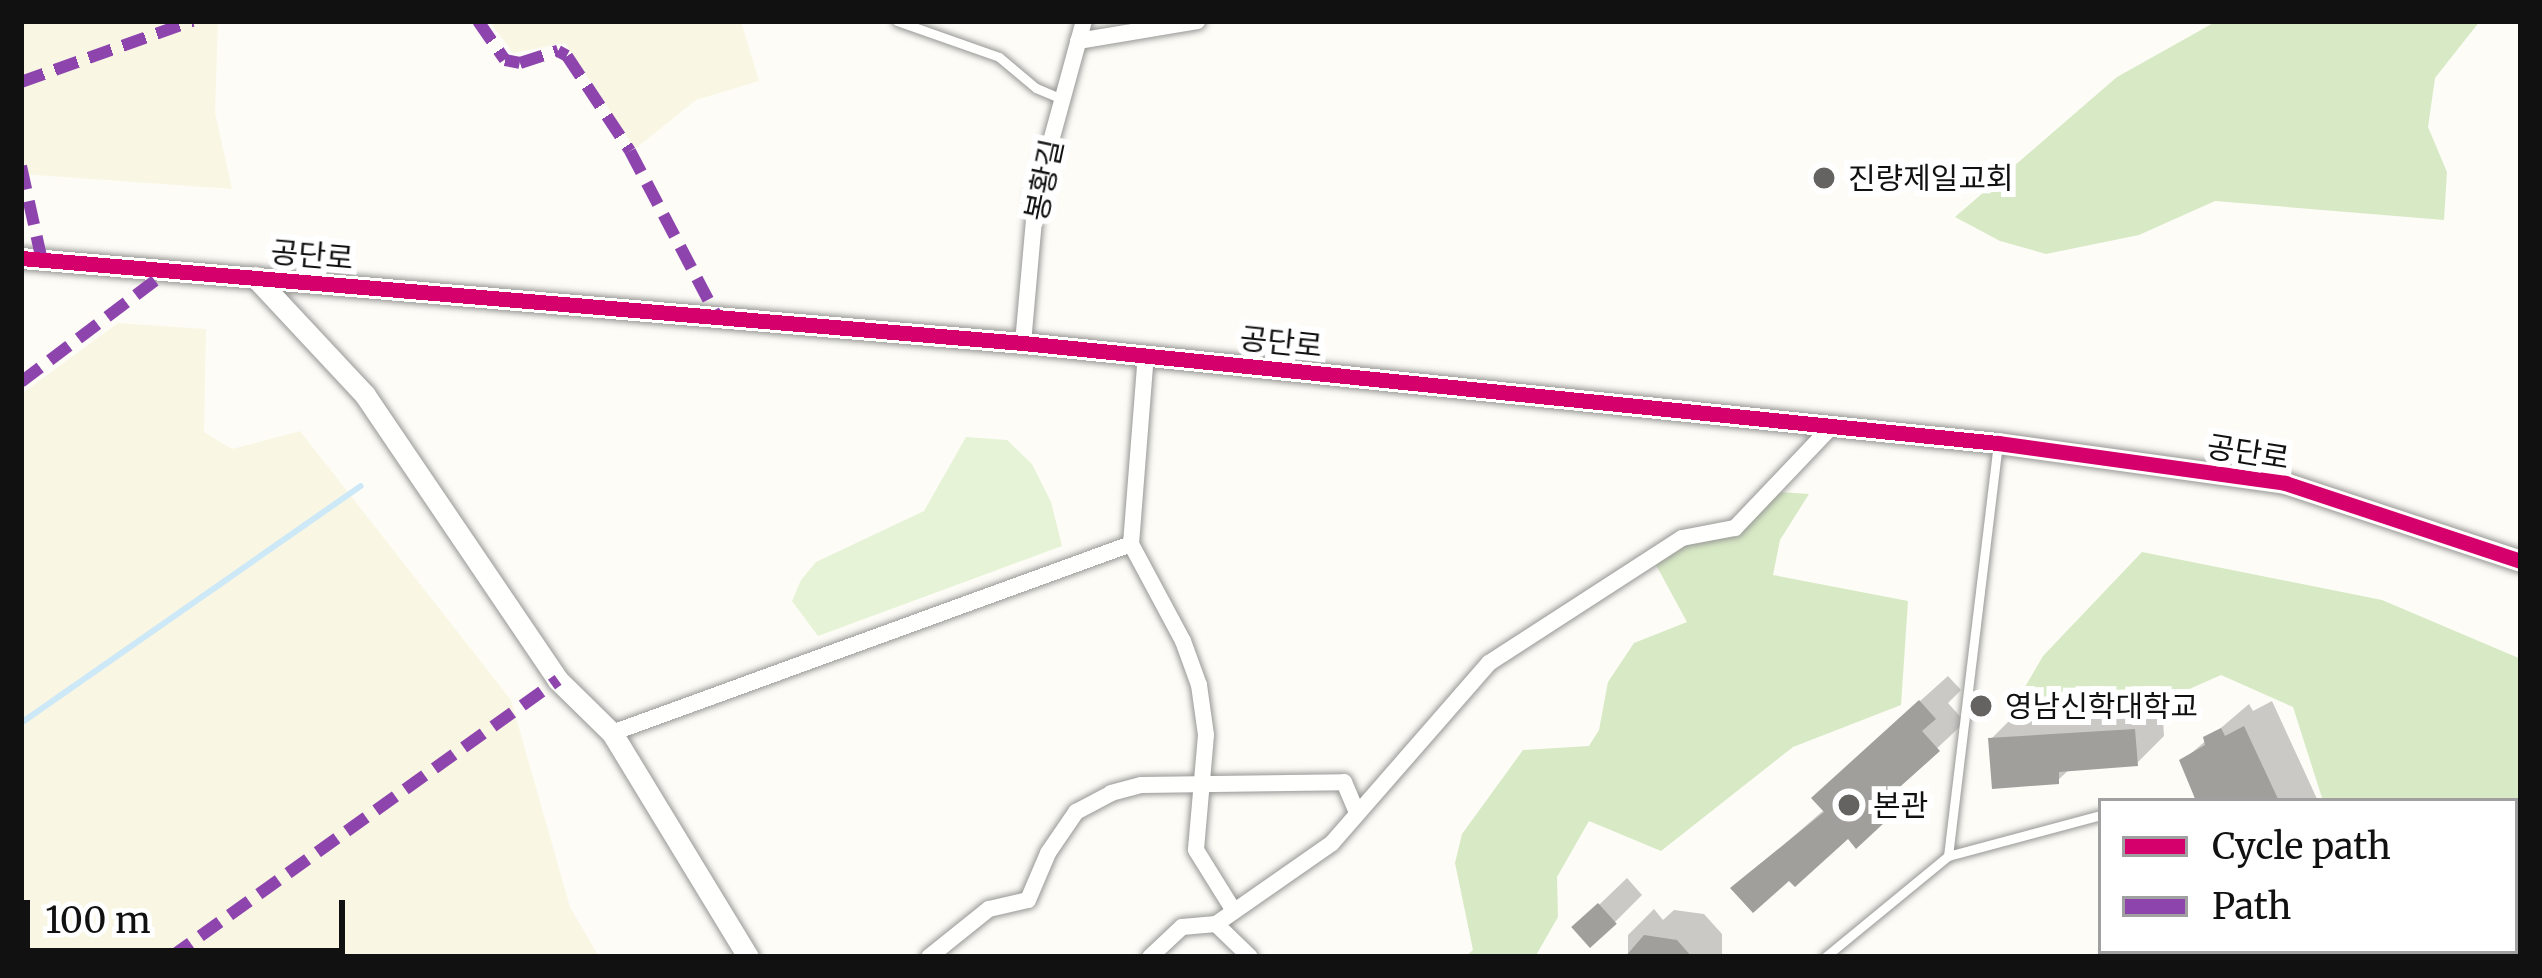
<!DOCTYPE html>
<html>
<head>
<meta charset="utf-8">
<style>
	body { margin:0 }
	#map { position:relative; width:2542px; height:978px; overflow:hidden; background:#fdfcf7; font-family:Merriweather,"Noto Sans KR",serif }
	div>[style] { position:absolute }
	[style*='--x'] { left:calc(var(--x)*1px); top:calc(var(--y)*1px); width:calc(var(--w)*1px); rotate:calc(var(--a)*1deg) }
	.farmland>* { inset:0; background:#f9f7e4 }
	.green>* { inset:0; background:#e7f3d7 }
	.forest>* { inset:0; background:#d8eac5 }
	.shadow>* { inset:0; background:#0003 }
	.stream>* { height:6px; margin:-3px; padding:0 3px; transform-origin:3px; border-radius:3px; background:#cde8f7 }
	.building>* { inset:0; background:#a19f9c; transform-origin:0 0 }
	.roads { filter:drop-shadow(0 0 3px #979795) drop-shadow(0 0 3px #979795) }
	.service>* { height:9px; margin:-4.5px; padding:0 4.5px; transform-origin:4.5px; border-radius:4.5px; background:#fffffe }
	.minor>* { height:16px; margin:-8px; padding:0 8px; transform-origin:8px; border-radius:8px; background:#fffffe }
	.tertiary>* { height:21px; margin:-10.5px; padding:0 10.5px; transform-origin:10.5px; border-radius:10.5px; background:#fffffe }
	.quiet>* { height:12px; margin-top:-6px; transform-origin:0; background:repeating-linear-gradient(90deg,#8e44ad 0 24px,transparent 0 36px) }
	.cycleway>* { height:15px; margin:-7.5px; padding:0 7.5px; transform-origin:7.5px; border-radius:7.5px; background:#d6006c }
	.dots>* { width:33px; height:33px; translate:-50% -50%; box-sizing:border-box; border:6px solid #fff; border-radius:50% }
	span { translate:-50% -50%; white-space:nowrap; text-align:center; line-height:1.15; -webkit-text-stroke:12px #fff; paint-order:stroke }
	.poi-label { font-size:30px; color:#111 }
	.left { translate:0 -50%; text-align:left }
	.street-label { font-size:30px; color:#111 }
	.frame { position:absolute; inset:0; border:24px solid #111; pointer-events:none }
	.legend { position:absolute; left:2098px; top:798px; width:420px; height:156px; box-sizing:border-box; background:#fff; border:3px solid #a0a0a0; margin:0; padding:15px 21px; list-style:none; font-size:36px; color:#111 }
	.legend li { display:flex; align-items:center; gap:24px; height:60px }
	.legend b { width:60px; border:3px solid #a0a0a0 }
	.scale { position:absolute; left:24px; top:900px; width:321px; height:54px; box-sizing:border-box; border:6px solid #111; border-top:0; padding-left:15px; font-size:36px; line-height:42px; white-space:nowrap; color:#111; -webkit-text-stroke:9px #fff; paint-order:stroke }
</style>
</head>
<body>
<div id="map">
	<div class="farmland">
		<div style="clip-path:polygon(21px 21px,218px 21px,215px 112px,232px 189px,21px 174px)"></div>
		<div style="clip-path:polygon(489px 21px,741px 21px,759px 81px,696px 100px,635px 149px,565px 43px,513px 53px)"></div>
		<div style="clip-path:polygon(118px 323px,206px 329px,204px 432px,232px 449px,300px 431px,511px 700px,570px 907px,599px 957px,21px 957px,21px 394px)"></div>
	</div>
	<div class="green">
		<div style="clip-path:polygon(966px 437px,1007px 440px,1032px 464px,1051px 502px,1062px 546px,818px 636px,792px 601px,801px 580px,816px 562px,924px 511px)"></div>
	</div>
	<div class="forest">
		<div style="clip-path:polygon(2217px 21px,2480px 21px,2435px 78px,2428px 127px,2447px 172px,2444px 220px,2215px 201px,2139px 235px,2046px 254px,2000px 241px,1955px 217px,2117px 77px)"></div>
		<div style="clip-path:polygon(1779px 492px,1809px 494px,1780px 540px,1773px 575px,1908px 601px,1901px 705px,1793px 747px,1661px 851px,1589px 821px,1557px 877px,1558px 917px,1535px 957px,1465px 957px,1473px 950px,1455px 863px,1462px 834px,1523px 750px,1589px 746px,1599px 730px,1608px 682px,1634px 643px,1687px 622px,1656px 565px,1686px 545px,1736px 533px)"></div>
		<div style="clip-path:polygon(2142px 552px,2382px 600px,2521px 659px,2521px 957px,2232px 957px,2237px 951px,2515px 951px,2515px 801px,2323px 801px,2293px 707px,2221px 675px,2160px 702px,2011px 711px,2043px 656px)"></div>
	</div>
	<div class="shadow">
		<div style="clip-path:polygon(1948px 676px,1961px 690px,1948px 703px,1965px 722px,1899px 784px,1908px 794px,1882px 821px,1734px 888px,1825px 809px,1842px 771px)"></div>
		<div style="clip-path:polygon(2272px 701px,2318px 801px,2196px 801px,2182px 761px,2249px 704px,2253px 711px)"></div>
		<div style="clip-path:polygon(2162px 703px,2164px 736px,2137px 763px,2071px 768px,2057px 781px,1991px 739px,2018px 712px)"></div>
		<div style="clip-path:polygon(1627px 878px,1642px 895px,1615px 922px,1576px 927px)"></div>
		<div style="clip-path:polygon(1654px 909px,1663px 920px,1674px 910px,1704px 914px,1722px 934px,1722px 957px,1628px 957px,1628px 935px)"></div>
		<div style="clip-path:polygon(2161px 951px,2214px 951px,2208px 957px,2155px 957px)"></div>
	</div>
	<div class="stream">
		<div style="--x:21;--y:723;--w:414;--a:-34.9"></div>
	</div>
	<div class="building">
		<div style="clip-path:polygon(1919px 700px,1936px 719px,1922px 731px,1940px 751px,1873px 811px,1884px 823px,1856px 849px,1848px 839px,1795px 887px,1789px 881px,1753px 913px,1730px 888px,1824px 812px,1811px 798px)"></div>
		<div style="clip-path:polygon(2244px 726px,2279px 801px,2196px 801px,2179px 760px,2205px 745px,2203px 737px,2221px 728px,2225px 736px)"></div>
		<div style="clip-path:polygon(2135px 729px,2138px 766px,2059px 772px,2059px 784px,1992px 789px,1988px 738px)"></div>
		<div style="left:1598px;top:903px;width:28px;height:36px;rotate:48deg"></div>
		<div style="clip-path:polygon(1644px 935px,1677px 940px,1692px 957px,1625px 957px)"></div>
	</div>
	<div class="roads">
		<div class="service">
			<div style="--x:897;--y:21;--w:108;--a:19.4"></div>
			<div style="--x:999;--y:57;--w:48;--a:40"></div>
			<div style="--x:1036;--y:88;--w:28;--a:23"></div>
			<div style="--x:1948;--y:856;--w:414;--a:-83.1"></div>
			<div style="--x:1825;--y:957;--w:159;--a:-39.4"></div>
			<div style="--x:1948;--y:856;--w:158;--a:-15"></div>
			<div style="--x:2107;--y:957;--w:10;--a:-37"></div>
		</div>
		<div class="minor">
			<div style="--x:1078;--y:41;--w:121;--a:-9.5"></div>
			<div style="--x:1023;--y:343;--w:148;--a:-84.9"></div>
			<div style="--x:1036;--y:196;--w:181;--a:-74.7"></div>
			<div style="--x:1131;--y:544;--w:110;--a:61.8"></div>
			<div style="--x:1183;--y:641;--w:47;--a:70"></div>
			<div style="--x:1199;--y:685;--w:50;--a:82"></div>
			<div style="--x:1206;--y:735;--w:115;--a:95"></div>
			<div style="--x:1196;--y:850;--w:72;--a:58.1"></div>
			<div style="--x:612;--y:733;--w:552;--a:-20.01"></div>
			<div style="--x:1131;--y:544;--w:190;--a:-85.5"></div>
			<div style="--x:1216;--y:924;--w:47;--a:44.1"></div>
			<div style="--x:929;--y:957;--w:77;--a:-38.7"></div>
			<div style="--x:989;--y:909;--w:40;--a:-13"></div>
			<div style="--x:1028;--y:900;--w:51;--a:-66.9"></div>
			<div style="--x:1048;--y:853;--w:50;--a:-55.7"></div>
			<div style="--x:1076;--y:812;--w:40;--a:-28"></div>
			<div style="--x:1111;--y:793;--w:31;--a:-15"></div>
			<div style="--x:1141;--y:785;--w:203;--a:-0.8"></div>
			<div style="--x:1344;--y:782;--w:33;--a:67"></div>
			<div style="--x:1150;--y:957;--w:44;--a:-43.2"></div>
			<div style="--x:1182;--y:927;--w:34;--a:-5"></div>
			<div style="--x:1216;--y:924;--w:141;--a:-34.9"></div>
			<div style="--x:1332;--y:843;--w:239;--a:-48.9"></div>
			<div style="--x:1489;--y:663;--w:230;--a:-32.9"></div>
			<div style="--x:1682;--y:538;--w:54;--a:-10.7"></div>
			<div style="--x:1735;--y:528;--w:141;--a:-46.4"></div>
		</div>
		<div class="tertiary">
			<div style="--x:21;--y:258;--w:1006;--a:4.85"></div>
			<div style="--x:1023;--y:343;--w:980;--a:5.86"></div>
			<div style="--x:1998;--y:443;--w:290;--a:7.9"></div>
			<div style="--x:2285;--y:483;--w:249;--a:18.3"></div>
			<div style="--x:255;--y:277;--w:161;--a:47"></div>
			<div style="--x:365;--y:395;--w:344;--a:55.9"></div>
			<div style="--x:558;--y:680;--w:76;--a:44.5"></div>
			<div style="--x:612;--y:733;--w:262;--a:58.7"></div>
		</div>
	</div>
	<div class="quiet">
		<div style="--x:478;--y:21;--w:47;--a:55.3"></div>
		<div style="--x:505;--y:60;--w:15;--a:11"></div>
		<div style="--x:520;--y:63;--w:40;--a:-18"></div>
		<div style="--x:558;--y:51;--w:10;--a:29"></div>
		<div style="--x:567;--y:56;--w:114;--a:56.4"></div>
		<div style="--x:630;--y:151;--w:187;--a:62.3"></div>
		<div style="--x:21;--y:82;--w:182;--a:-19.6"></div>
		<div style="--x:21;--y:166;--w:97;--a:77.5"></div>
		<div style="--x:21;--y:382;--w:186;--a:-37.1"></div>
		<div style="--x:171;--y:957;--w:476;--a:-35.6"></div>
	</div>
	<div class="cycleway">
		<div style="--x:21;--y:258;--w:1006;--a:4.85"></div>
		<div style="--x:1023;--y:343;--w:980;--a:5.86"></div>
		<div style="--x:1998;--y:443;--w:290;--a:7.9"></div>
		<div style="--x:2285;--y:483;--w:249;--a:18.3"></div>
	</div>
	<div class="dots">
		<div style="left:1824px;top:178px;background:#646362"></div>
		<div style="left:1981px;top:706px;background:#646362"></div>
		<div style="left:1849px;top:805px;background:#646362"></div>
	</div>
	<div class="poi-label">
		<span class="left" style="left:1848px;top:178px">진량제일교회</span>
		<span class="left" style="left:2005px;top:706px">영남신학대학교</span>
		<span class="left" style="left:1873px;top:805px">본관</span>
	</div>
	<div class="street-label">
		<span style="left:1044px;top:180px;rotate:-78deg">봉황길</span>
		<span style="left:312px;top:255px;rotate:5deg">공단로</span>
		<span style="left:1281px;top:342px;rotate:6deg">공단로</span>
		<span style="left:2248px;top:452px;rotate:9deg">공단로</span>
	</div>
	<div class="frame"></div>
	<ul class="legend">
	<li><b style="height:15px;background:#d6006c"></b>Cycle path</li>
	<li><b style="height:15px;background:#8e44ad"></b>Path</li>
	</ul>
	<div class="scale">100 m</div>
</div>
</body>
</html>
